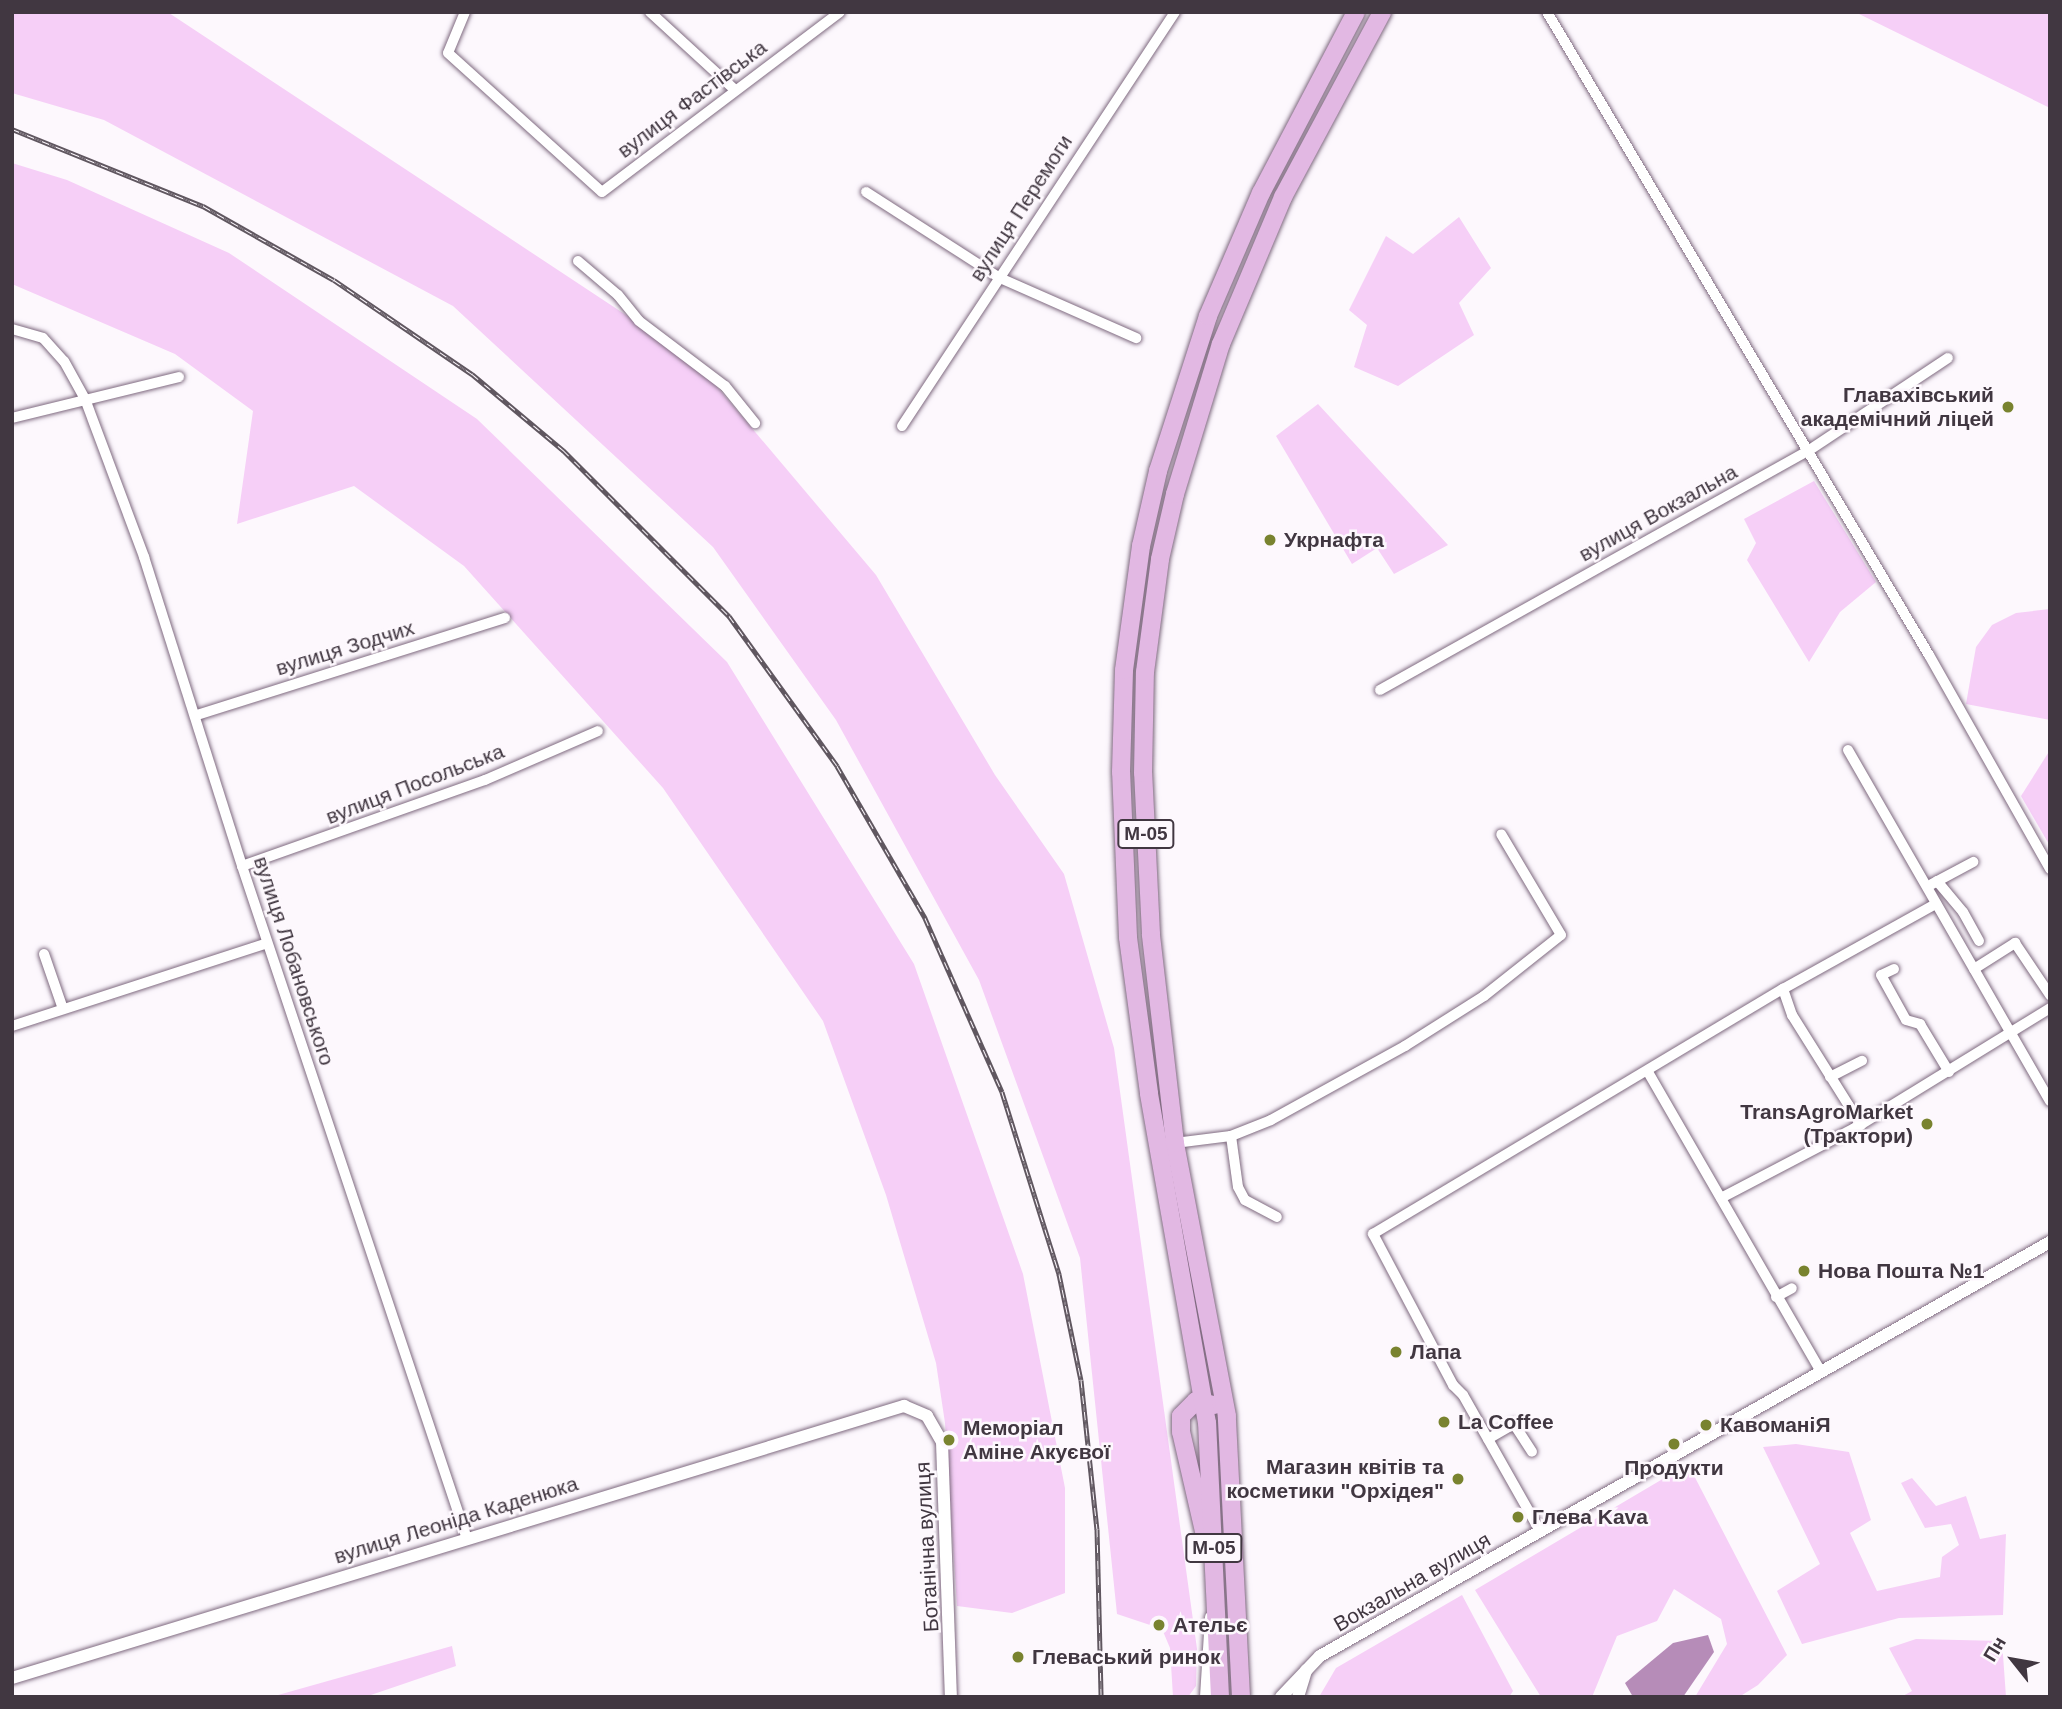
<!DOCTYPE html>
<html>
<head>
<meta charset="utf-8">
<style>
	body { margin:0 }
	#map { position:relative; width:2062px; height:1709px; overflow:hidden; background:#fdf8fd; font-family:Arial,sans-serif }
	div>[style] { position:absolute }
	[style*='--x'] { left:calc(var(--x)*1px); top:calc(var(--y)*1px); width:calc(var(--w)*1px); rotate:calc(var(--a)*1deg) }
	.green>* { inset:0; background:#f6cff7 }
	.water>* { inset:0; background:#b68cb8 }
	.roads { filter:drop-shadow(0 0 2px #7f6a80) drop-shadow(0 0 2px #7f6a80) }
	.minor>* { height:10px; margin:-5px; padding:0 5px; transform-origin:5px; border-radius:5px; background:#fff }
	.tertiary>* { height:12px; margin:-6px; padding:0 6px; transform-origin:6px; border-radius:6px; background:#fff }
	.trunk>* { height:18px; margin:-9px; padding:0 9px; transform-origin:9px; border-radius:9px; background:#e2b8e3 }
	.rail>* { height:5px; margin-top:-2.5px; transform-origin:0; background:repeating-linear-gradient(90deg,#fdf8fd 0 8px,#605760 0 16px); box-sizing:border-box; border-block:2px solid #605760 }
	.dots>* { width:19px; height:19px; translate:-50% -50%; box-sizing:border-box; border:4px solid #fdf8fd; border-radius:50% }
	span { translate:-50% -50%; white-space:nowrap; text-align:center; line-height:1.15; -webkit-text-stroke:5px #fdf8fd; paint-order:stroke }
	.shield-label span { padding:2px 5px; background:#fdf8fd; border:2px solid; border-radius:5px; -webkit-text-stroke-width:0 }
	.shield-label { font-size:19px; color:#413741; font-weight:700 }
	.street-label { font-size:21px; color:#413741 }
	.poi-label { font-size:21px; color:#413741; font-weight:700 }
	.right { translate:-100% -50%; text-align:right }
	.left { translate:0 -50%; text-align:left }
	.frame { position:absolute; inset:0; border:14px solid #413741; pointer-events:none }
	.north { position:absolute; left:1978px; top:1625px; width:70px; height:70px; -webkit-text-stroke:5px #fdf8fd; paint-order:stroke; rotate:301deg; font-size:19px; font-weight:700; line-height:28px; text-align:center; color:#413741 }
	.north::after { content:''; display:block; margin:auto; width:24px; height:32px; background:#413741; clip-path:polygon(50% 0,100% 100%,50% 72%,0 100%) }
</style>
</head>
<body>
<div id="map">
	<div class="green">
		<div style="clip-path:polygon(12px 12px,169px 13px,626px 315px,707px 375px,876px 575px,995px 775px,1064px 874px,1114px 1048px,1197px 1649px,1196px 1686px,1188px 1697px,1173px 1697px,1170px 1648px,1162px 1629px,1117px 1614px,1080px 1258px,979px 980px,836px 720px,713px 547px,453px 306px,104px 120px,12px 93px)"></div>
		<div style="clip-path:polygon(1855px 12px,2050px 12px,2050px 108px)"></div>
		<div style="clip-path:polygon(12px 163px,67px 180px,229px 253px,477px 419px,727px 662px,914px 964px,1023px 1274px,1065px 1488px,1065px 1593px,1012px 1613px,957px 1606px,945px 1423px,936px 1363px,886px 1195px,823px 1021px,663px 788px,464px 566px,354px 486px,237px 524px,253px 411px,175px 354px,12px 284px)"></div>
		<div style="clip-path:polygon(1459px 217px,1491px 268px,1459px 303px,1474px 335px,1398px 386px,1354px 367px,1367px 325px,1349px 310px,1386px 236px,1413px 254px)"></div>
		<div style="clip-path:polygon(1318px 404px,1448px 545px,1394px 574px,1377px 548px,1352px 564px,1276px 436px)"></div>
		<div style="clip-path:polygon(1814px 481px,1876px 582px,1840px 612px,1809px 662px,1747px 560px,1756px 543px,1744px 519px)"></div>
		<div style="clip-path:polygon(2050px 609px,2050px 720px,1966px 704px,1976px 647px,1992px 625px,2016px 613px)"></div>
		<div style="clip-path:polygon(2050px 750px,2050px 846px,2021px 796px)"></div>
		<div style="clip-path:polygon(1796px 1444px,1849px 1452px,1871px 1520px,1850px 1533px,1877px 1591px,1940px 1577px,1942px 1557px,1959px 1545px,1951px 1524px,1925px 1528px,1901px 1483px,1912px 1478px,1936px 1506px,1966px 1496px,1980px 1539px,2006px 1534px,2003px 1615px,1899px 1618px,1802px 1644px,1777px 1591px,1820px 1564px,1763px 1447px)"></div>
		<div style="clip-path:polygon(1688px 1464px,1787px 1655px,1758px 1685px,1739px 1697px,1695px 1697px,1727px 1644px,1721px 1619px,1674px 1589px,1657px 1621px,1617px 1636px,1592px 1697px,1541px 1697px,1475px 1590px)"></div>
		<div style="clip-path:polygon(1462px 1595px,1513px 1691px,1509px 1697px,1319px 1697px,1336px 1668px)"></div>
		<div style="clip-path:polygon(1916px 1639px,2002px 1641px,2006px 1697px,1901px 1697px,1912px 1691px,1889px 1648px)"></div>
		<div style="clip-path:polygon(452px 1646px,456px 1666px,365px 1697px,271px 1697px)"></div>
	</div>
	<div class="water">
		<div style="clip-path:polygon(1708px 1635px,1714px 1652px,1683px 1697px,1633px 1697px,1625px 1683px,1673px 1643px)"></div>
	</div>
	<div class="roads">
		<div class="minor">
			<div style="--x:465;--y:12;--w:44;--a:112.5"></div>
			<div style="--x:448;--y:53;--w:207;--a:42.1"></div>
			<div style="--x:602;--y:192;--w:298;--a:-37.1"></div>
			<div style="--x:650;--y:12;--w:115;--a:42.5"></div>
			<div style="--x:1547;--y:12;--w:748;--a:59.29"></div>
			<div style="--x:1929;--y:655;--w:246;--a:60.5"></div>
			<div style="--x:866;--y:192;--w:159;--a:32.7"></div>
			<div style="--x:1000;--y:278;--w:149;--a:23.8"></div>
			<div style="--x:578;--y:261;--w:52;--a:40.4"></div>
			<div style="--x:618;--y:295;--w:33;--a:51"></div>
			<div style="--x:639;--y:321;--w:108;--a:37.1"></div>
			<div style="--x:725;--y:386;--w:48;--a:51"></div>
			<div style="--x:12;--y:329;--w:32;--a:16"></div>
			<div style="--x:43;--y:338;--w:31;--a:48"></div>
			<div style="--x:64;--y:361;--w:43;--a:61.1"></div>
			<div style="--x:85;--y:399;--w:169;--a:69.5"></div>
			<div style="--x:144;--y:557;--w:324;--a:72.4"></div>
			<div style="--x:242;--y:866;--w:706;--a:71.51"></div>
			<div style="--x:12;--y:418;--w:172;--a:-13.8"></div>
			<div style="--x:902;--y:426;--w:496;--a:-56.6"></div>
			<div style="--x:1380;--y:690;--w:490;--a:-29.2"></div>
			<div style="--x:1808;--y:451;--w:168;--a:-33.6"></div>
			<div style="--x:197;--y:715;--w:323;--a:-17.5"></div>
			<div style="--x:1848;--y:750;--w:405;--a:60.1"></div>
			<div style="--x:242;--y:866;--w:258;--a:-19.5"></div>
			<div style="--x:485;--y:780;--w:123;--a:-23.4"></div>
			<div style="--x:1937;--y:881;--w:40;--a:50"></div>
			<div style="--x:1963;--y:912;--w:33;--a:61"></div>
			<div style="--x:1932;--y:884;--w:47;--a:-28.2"></div>
			<div style="--x:44;--y:954;--w:58;--a:70.9"></div>
			<div style="--x:1894;--y:969;--w:14;--a:155"></div>
			<div style="--x:1881;--y:975;--w:51;--a:60.9"></div>
			<div style="--x:1906;--y:1020;--w:15;--a:16"></div>
			<div style="--x:1920;--y:1024;--w:56;--a:58.9"></div>
			<div style="--x:1974;--y:969;--w:49;--a:-32.4"></div>
			<div style="--x:2015;--y:943;--w:63;--a:56.1"></div>
			<div style="--x:1783;--y:989;--w:28;--a:71"></div>
			<div style="--x:1792;--y:1015;--w:130;--a:57.9"></div>
			<div style="--x:12;--y:1026;--w:268;--a:-18"></div>
			<div style="--x:1648;--y:1072;--w:346;--a:60"></div>
			<div style="--x:1830;--y:1077;--w:36;--a:-27"></div>
			<div style="--x:1231;--y:1136;--w:51;--a:82.2"></div>
			<div style="--x:1238;--y:1187;--w:15;--a:62"></div>
			<div style="--x:1245;--y:1200;--w:36;--a:28"></div>
			<div style="--x:1175;--y:1143;--w:56;--a:-7.1"></div>
			<div style="--x:1231;--y:1136;--w:43;--a:-21.8"></div>
			<div style="--x:1271;--y:1120;--w:153;--a:-28.9"></div>
			<div style="--x:1405;--y:1046;--w:93;--a:-32.3"></div>
			<div style="--x:1484;--y:996;--w:98;--a:-38.4"></div>
			<div style="--x:1561;--y:935;--w:117;--a:-120.7"></div>
			<div style="--x:1721;--y:1198;--w:151;--a:-27.6"></div>
			<div style="--x:1855;--y:1128;--w:229;--a:-31.6"></div>
			<div style="--x:1776;--y:1297;--w:18;--a:-29"></div>
			<div style="--x:1488;--y:1439;--w:30;--a:-30"></div>
			<div style="--x:1514;--y:1424;--w:33;--a:57"></div>
			<div style="--x:1540;--y:1531;--w:156;--a:-119.5"></div>
			<div style="--x:1463;--y:1395;--w:14;--a:-135"></div>
			<div style="--x:1453;--y:1385;--w:171;--a:-117.9"></div>
			<div style="--x:1373;--y:1234;--w:478;--a:-30.9"></div>
			<div style="--x:1783;--y:989;--w:175;--a:-29.1"></div>
		</div>
		<div class="tertiary">
			<div style="--x:12;--y:1678;--w:933;--a:-16.96"></div>
			<div style="--x:904;--y:1406;--w:25;--a:23"></div>
			<div style="--x:927;--y:1416;--w:30;--a:60"></div>
			<div style="--x:942;--y:1442;--w:255;--a:88"></div>
			<div style="--x:1206;--y:1697;--w:80;--a:-86.4"></div>
			<div style="--x:1281;--y:1697;--w:57;--a:-46.4"></div>
			<div style="--x:1320;--y:1656;--w:839;--a:-29.56"></div>
			<div style="--x:1298;--y:1697;--w:28;--a:-73"></div>
		</div>
		<div class="trunk">
			<div style="--x:1206;--y:1540;--w:111;--a:-103"></div>
			<div style="--x:1181;--y:1432;--w:16;--a:-90"></div>
			<div style="--x:1181;--y:1416;--w:21;--a:-45"></div>
			<div style="--x:1196;--y:1401;--w:18;--a:13"></div>
			<div style="--x:1220;--y:1697;--w:274;--a:-92.7"></div>
			<div style="--x:1207;--y:1423;--w:335;--a:-100"></div>
			<div style="--x:1149;--y:1093;--w:157;--a:-97.7"></div>
			<div style="--x:1128;--y:937;--w:165;--a:-92.4"></div>
			<div style="--x:1121;--y:772;--w:102;--a:-88.3"></div>
			<div style="--x:1124;--y:670;--w:125;--a:-82.2"></div>
			<div style="--x:1141;--y:546;--w:77;--a:-77.2"></div>
			<div style="--x:1158;--y:471;--w:163;--a:-72.1"></div>
			<div style="--x:1208;--y:316;--w:134;--a:-66.7"></div>
			<div style="--x:1261;--y:193;--w:204;--a:-62.3"></div>
			<div style="--x:1241;--y:1697;--w:281;--a:-92.9"></div>
			<div style="--x:1227;--y:1416;--w:278;--a:-100.8"></div>
			<div style="--x:1175;--y:1143;--w:210;--a:-96.6"></div>
			<div style="--x:1151;--y:934;--w:161;--a:-92.8"></div>
			<div style="--x:1143;--y:773;--w:101;--a:-88.9"></div>
			<div style="--x:1145;--y:672;--w:114;--a:-82.4"></div>
			<div style="--x:1160;--y:559;--w:67;--a:-77"></div>
			<div style="--x:1175;--y:494;--w:157;--a:-73"></div>
			<div style="--x:1221;--y:344;--w:160;--a:-67.1"></div>
			<div style="--x:1283;--y:197;--w:210;--a:-61.8"></div>
		</div>
	</div>
	<div class="rail">
		<div style="--x:12;--y:129;--w:206;--a:22"></div>
		<div style="--x:203;--y:206;--w:150;--a:29.5"></div>
		<div style="--x:334;--y:280;--w:167;--a:34.3"></div>
		<div style="--x:472;--y:374;--w:119;--a:39.9"></div>
		<div style="--x:563;--y:450;--w:235;--a:45"></div>
		<div style="--x:729;--y:616;--w:185;--a:54.2"></div>
		<div style="--x:837;--y:766;--w:176;--a:59.9"></div>
		<div style="--x:925;--y:918;--w:190;--a:66.1"></div>
		<div style="--x:1002;--y:1092;--w:191;--a:72.6"></div>
		<div style="--x:1059;--y:1274;--w:108;--a:78.3"></div>
		<div style="--x:1081;--y:1380;--w:150;--a:83.9"></div>
		<div style="--x:1097;--y:1529;--w:168;--a:88.6"></div>
	</div>
	<div class="dots">
		<div style="left:2008px;top:407px;background:#79832f"></div>
		<div style="left:1270px;top:540px;background:#79832f"></div>
		<div style="left:1927px;top:1124px;background:#79832f"></div>
		<div style="left:1804px;top:1271px;background:#79832f"></div>
		<div style="left:1396px;top:1352px;background:#79832f"></div>
		<div style="left:1444px;top:1422px;background:#79832f"></div>
		<div style="left:1706px;top:1425px;background:#79832f"></div>
		<div style="left:949px;top:1440px;background:#79832f"></div>
		<div style="left:1674px;top:1444px;background:#79832f"></div>
		<div style="left:1458px;top:1479px;background:#79832f"></div>
		<div style="left:1518px;top:1517px;background:#79832f"></div>
		<div style="left:1159px;top:1625px;background:#79832f"></div>
		<div style="left:1018px;top:1657px;background:#79832f"></div>
	</div>
	<div class="shield-label">
		<span style="left:1146px;top:834px">М-05</span>
		<span style="left:1214px;top:1548px">М-05</span>
	</div>
	<div class="street-label">
		<span style="left:692px;top:99px;rotate:-37deg">вулиця Фастівська</span>
		<span style="left:1021px;top:208px;rotate:-57deg">вулиця Перемоги</span>
		<span style="left:1658px;top:513px;rotate:-29deg">вулиця Вокзальна</span>
		<span style="left:345px;top:648px;rotate:-17deg">вулиця Зодчих</span>
		<span style="left:415px;top:784px;rotate:-21deg">вулиця Посольська</span>
		<span style="left:294px;top:961px;rotate:72deg">вулиця Лобановського</span>
		<span style="left:456px;top:1520px;rotate:-17deg">вулиця Леоніда Каденюка</span>
		<span style="left:927px;top:1547px;rotate:-93deg">Ботанічна вулиця</span>
		<span style="left:1412px;top:1582px;rotate:-30deg">Вокзальна вулиця</span>
	</div>
	<div class="poi-label">
		<span class="right" style="left:1994px;top:407px">Главахівський<br>академічний ліцей</span>
		<span class="left" style="left:1284px;top:540px">Укрнафта</span>
		<span class="right" style="left:1913px;top:1124px">TransAgroMarket<br>(Трактори)</span>
		<span class="left" style="left:1818px;top:1271px">Нова Пошта №1</span>
		<span class="left" style="left:1410px;top:1352px">Лапа</span>
		<span class="left" style="left:1458px;top:1422px">La Coffee</span>
		<span class="left" style="left:1720px;top:1425px">КавоманіЯ</span>
		<span class="left" style="left:963px;top:1440px">Меморіал<br>Аміне Акуєвої</span>
		<span class="right" style="left:1444px;top:1479px">Магазин квітів та<br>косметики "Орхідея"</span>
		<span style="left:1674px;top:1468px">Продукти</span>
		<span class="left" style="left:1532px;top:1517px">Глева Kava</span>
		<span class="left" style="left:1173px;top:1625px">Ательє</span>
		<span class="left" style="left:1032px;top:1657px">Глеваський ринок</span>
	</div>
	<div class="frame"></div>
	<div class="north">Пн</div>
</div>
</body>
</html>
